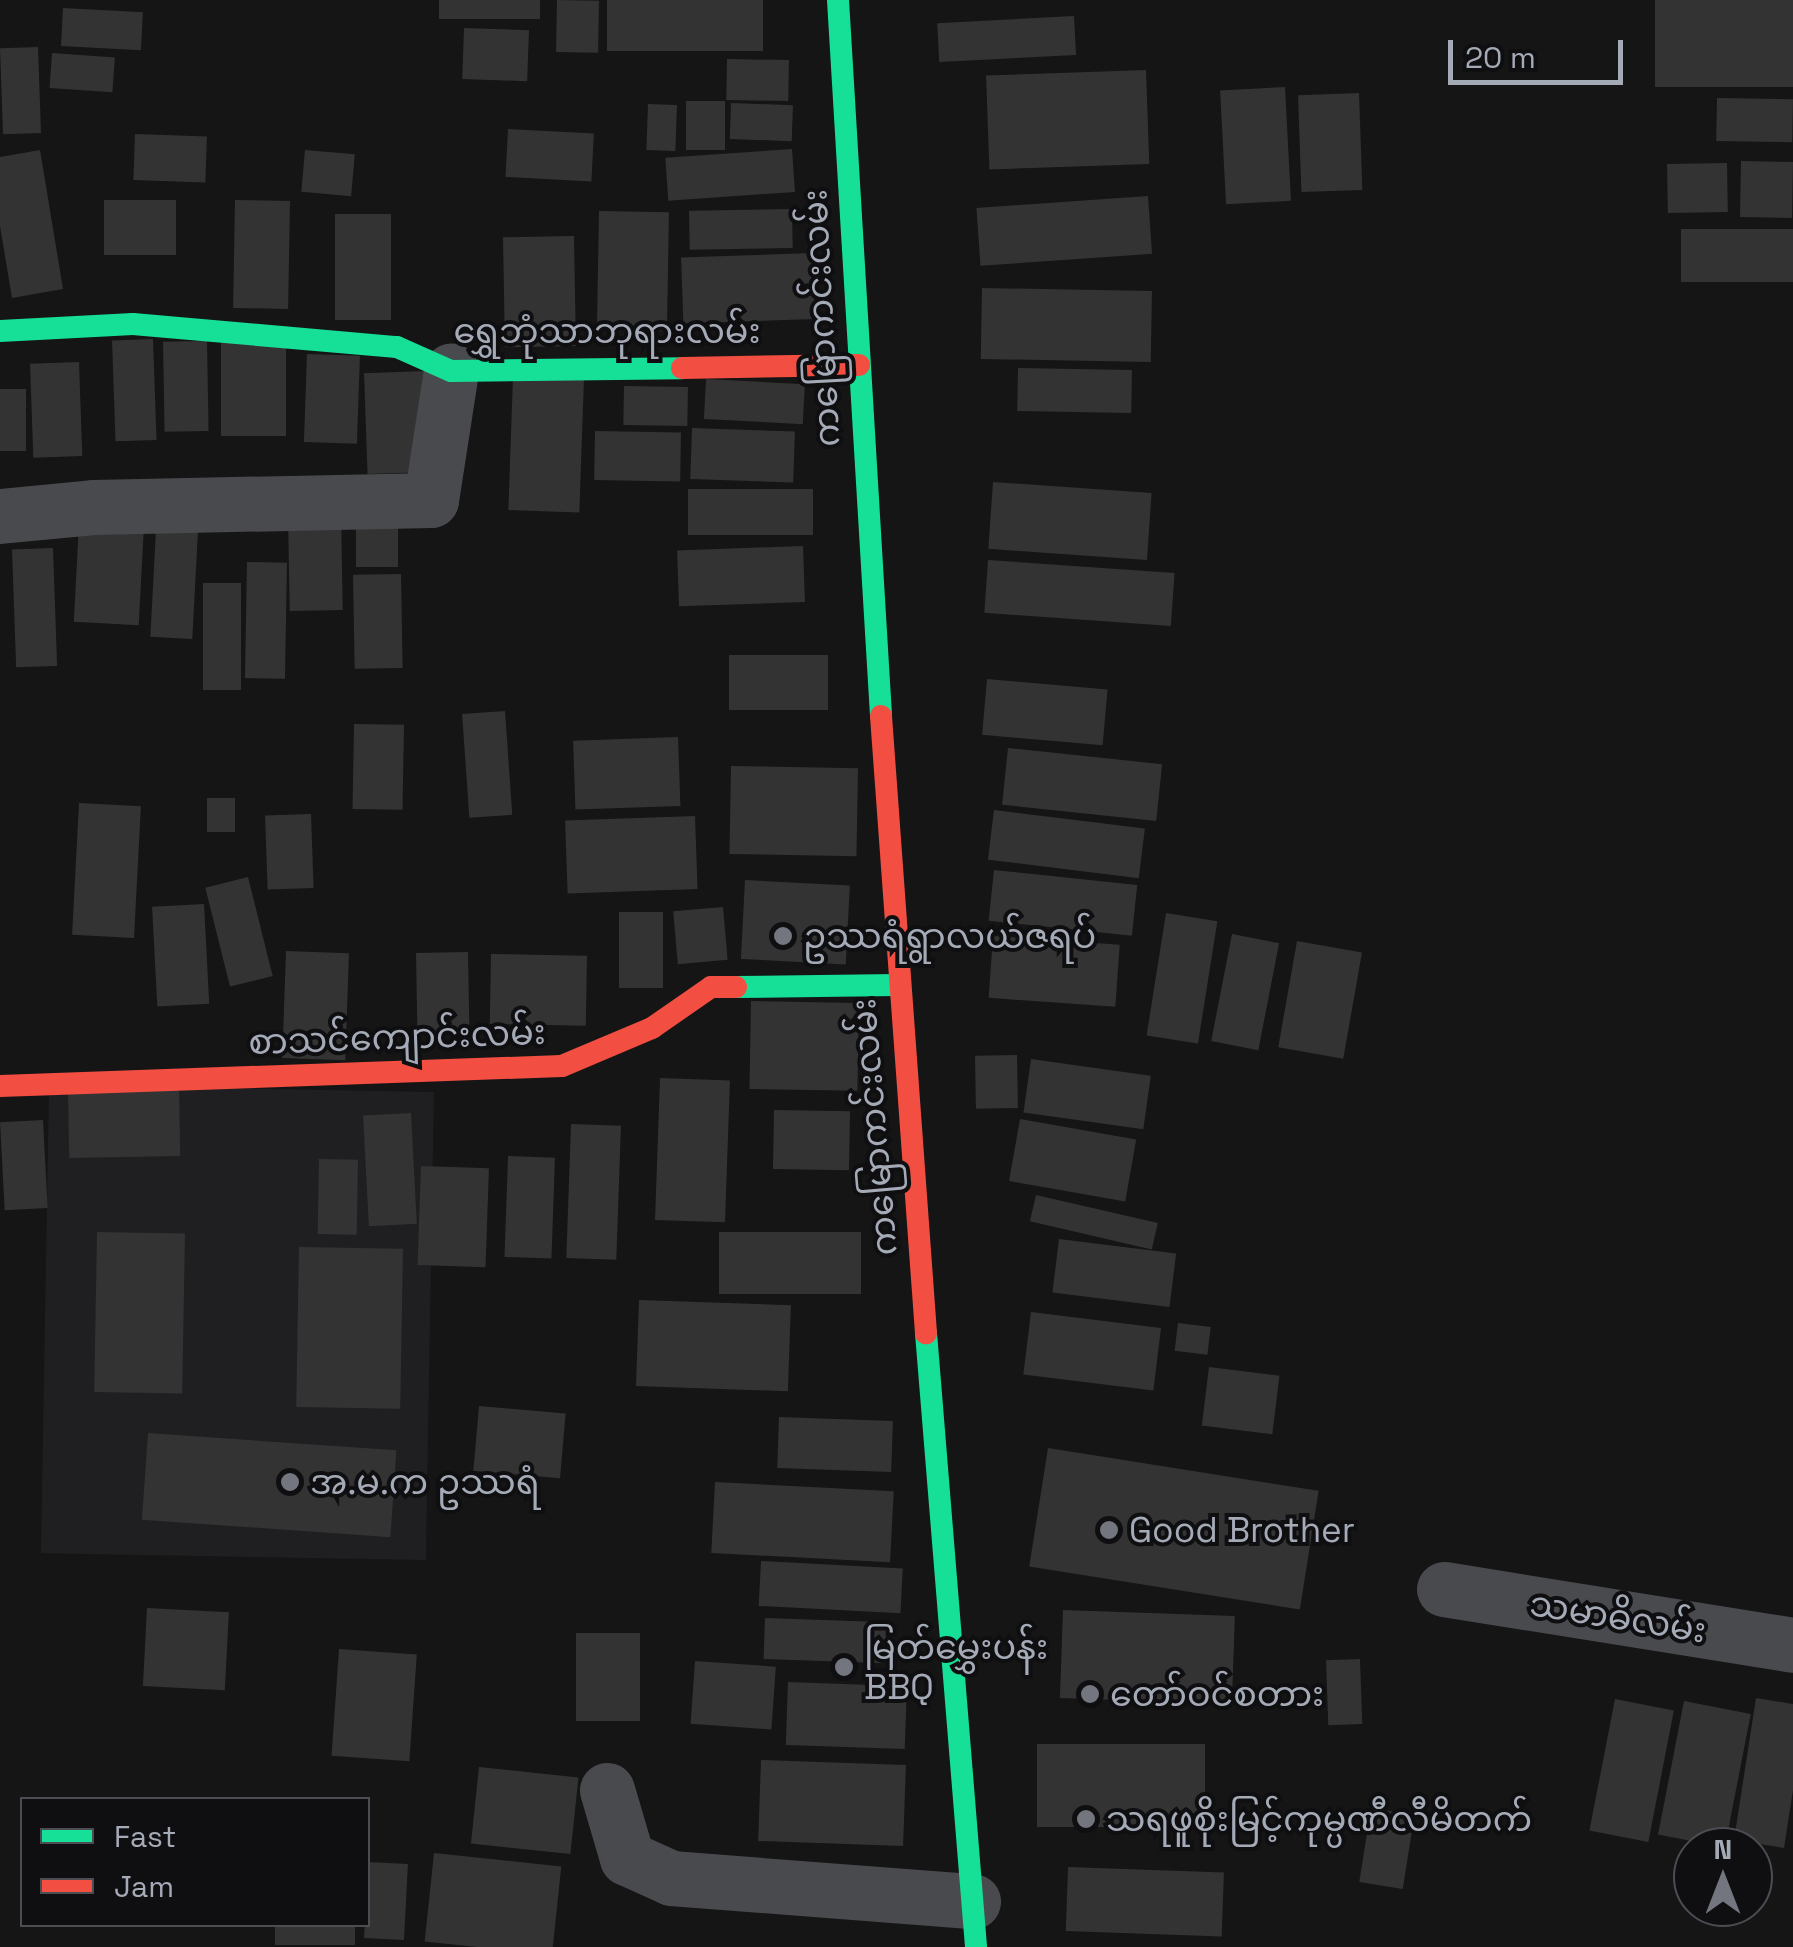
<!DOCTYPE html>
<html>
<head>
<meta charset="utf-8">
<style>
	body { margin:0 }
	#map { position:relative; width:1793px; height:1947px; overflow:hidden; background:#151515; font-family:"Space Grotesk","Noto Sans Myanmar",sans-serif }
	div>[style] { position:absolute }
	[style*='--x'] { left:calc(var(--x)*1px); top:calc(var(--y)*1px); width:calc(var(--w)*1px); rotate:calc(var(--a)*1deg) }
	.built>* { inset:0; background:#1f1f21; transform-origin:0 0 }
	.building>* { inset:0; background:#333334; transform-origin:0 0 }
	.street>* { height:55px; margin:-27.5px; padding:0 27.5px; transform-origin:27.5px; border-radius:27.5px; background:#494a4e }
	.fast>* { height:22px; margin:-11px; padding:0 11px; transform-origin:11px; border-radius:11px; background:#16e098 }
	.jam>* { height:22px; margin:-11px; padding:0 11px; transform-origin:11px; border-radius:11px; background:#f24e42 }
	.dots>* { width:28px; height:28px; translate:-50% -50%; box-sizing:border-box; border:5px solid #0f0f11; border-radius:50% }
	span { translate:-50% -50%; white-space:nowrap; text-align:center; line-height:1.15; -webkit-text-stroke:8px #0f0f11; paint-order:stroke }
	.street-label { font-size:35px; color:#a5aab7 }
	.poi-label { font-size:35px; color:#a5aab7 }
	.left { translate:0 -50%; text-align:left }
	.legend { position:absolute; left:20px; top:1797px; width:350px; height:130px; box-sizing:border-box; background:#0f0f11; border:2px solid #4b4d53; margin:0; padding:12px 18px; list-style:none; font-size:30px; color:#a5aab7 }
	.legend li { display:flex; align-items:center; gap:20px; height:50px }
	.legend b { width:50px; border:2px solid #4b4d53 }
	.north { position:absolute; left:1673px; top:1827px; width:100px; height:100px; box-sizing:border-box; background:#0f0f11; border:2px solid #4b4d53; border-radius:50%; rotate:0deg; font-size:28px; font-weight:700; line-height:40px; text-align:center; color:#a5aab7 }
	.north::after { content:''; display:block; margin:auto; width:35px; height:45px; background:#73767e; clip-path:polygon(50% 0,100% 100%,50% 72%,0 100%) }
	.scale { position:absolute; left:1448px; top:40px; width:175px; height:45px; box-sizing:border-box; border:5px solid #a5aab7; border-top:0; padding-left:12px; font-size:30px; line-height:35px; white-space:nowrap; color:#a5aab7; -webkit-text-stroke:8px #0f0f11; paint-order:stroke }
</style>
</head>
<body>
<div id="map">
	<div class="built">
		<div style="left:434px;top:1092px;width:468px;height:385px;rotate:91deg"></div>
	</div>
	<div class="building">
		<div style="left:439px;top:0;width:101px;height:19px"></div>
		<div style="left:557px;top:0;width:42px;height:52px;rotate:1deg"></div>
		<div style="left:607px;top:0;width:156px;height:51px"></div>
		<div style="left:1793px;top:0;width:87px;height:138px;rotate:90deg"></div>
		<div style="left:63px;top:8px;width:80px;height:38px;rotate:3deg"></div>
		<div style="left:1074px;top:16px;width:39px;height:137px;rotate:87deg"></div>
		<div style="left:464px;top:28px;width:65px;height:51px;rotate:2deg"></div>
		<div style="left:38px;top:47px;width:86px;height:38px;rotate:88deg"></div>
		<div style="left:52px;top:53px;width:63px;height:35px;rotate:4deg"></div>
		<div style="left:727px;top:59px;width:62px;height:41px;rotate:1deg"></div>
		<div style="left:1146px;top:70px;width:94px;height:160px;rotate:88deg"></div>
		<div style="left:1285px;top:87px;width:114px;height:65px;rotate:87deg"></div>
		<div style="left:1359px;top:93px;width:97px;height:61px;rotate:88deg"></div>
		<div style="left:1717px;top:98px;width:76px;height:43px;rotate:1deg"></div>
		<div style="left:686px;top:101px;width:39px;height:49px"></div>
		<div style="left:731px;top:103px;width:62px;height:36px;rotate:2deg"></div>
		<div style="left:648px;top:104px;width:29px;height:46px;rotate:2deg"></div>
		<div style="left:508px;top:129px;width:86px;height:48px;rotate:3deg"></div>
		<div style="left:135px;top:134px;width:72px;height:46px;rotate:2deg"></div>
		<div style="left:792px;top:149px;width:43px;height:127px;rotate:86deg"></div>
		<div style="clip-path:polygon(40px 150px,63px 289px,12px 298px,0 226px,0 157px)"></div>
		<div style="left:305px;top:150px;width:50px;height:42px;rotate:5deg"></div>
		<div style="left:1741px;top:161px;width:52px;height:56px;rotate:1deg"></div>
		<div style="left:1727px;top:163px;width:49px;height:60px;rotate:89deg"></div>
		<div style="left:1148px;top:196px;width:58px;height:172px;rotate:86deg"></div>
		<div style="left:104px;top:200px;width:72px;height:55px"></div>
		<div style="left:235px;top:200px;width:55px;height:108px;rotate:1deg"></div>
		<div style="left:792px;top:209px;width:39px;height:103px;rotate:89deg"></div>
		<div style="left:599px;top:211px;width:70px;height:119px;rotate:1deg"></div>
		<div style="left:335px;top:214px;width:56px;height:106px"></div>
		<div style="left:1681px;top:229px;width:112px;height:53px"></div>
		<div style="left:574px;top:236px;width:110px;height:71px;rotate:89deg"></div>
		<div style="left:813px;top:253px;width:66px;height:132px;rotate:88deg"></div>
		<div style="left:982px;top:288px;width:170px;height:71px;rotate:1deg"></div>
		<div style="left:153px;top:339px;width:101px;height:41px;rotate:88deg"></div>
		<div style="left:221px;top:340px;width:65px;height:96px"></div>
		<div style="left:207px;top:341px;width:90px;height:44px;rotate:89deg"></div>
		<div style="left:307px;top:354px;width:53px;height:88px;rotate:2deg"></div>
		<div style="left:79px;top:362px;width:94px;height:49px;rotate:88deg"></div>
		<div style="left:1018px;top:368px;width:114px;height:43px;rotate:1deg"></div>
		<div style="left:425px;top:371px;width:101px;height:61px;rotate:88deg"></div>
		<div style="left:513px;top:377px;width:71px;height:133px;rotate:2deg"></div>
		<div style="left:706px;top:379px;width:99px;height:40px;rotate:3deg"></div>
		<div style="left:624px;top:386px;width:64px;height:39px;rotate:1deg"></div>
		<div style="left:0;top:389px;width:26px;height:62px"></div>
		<div style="left:692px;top:428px;width:103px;height:51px;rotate:2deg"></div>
		<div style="left:595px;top:431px;width:86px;height:49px;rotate:1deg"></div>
		<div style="left:993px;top:482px;width:159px;height:67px;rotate:4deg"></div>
		<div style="left:688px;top:489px;width:125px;height:46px"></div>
		<div style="left:157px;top:510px;width:42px;height:127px;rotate:3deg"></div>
		<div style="left:341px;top:513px;width:97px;height:53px;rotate:89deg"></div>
		<div style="left:356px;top:514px;width:42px;height:53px"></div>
		<div style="left:79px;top:523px;width:65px;height:99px;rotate:3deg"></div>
		<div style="left:803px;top:546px;width:56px;height:126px;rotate:88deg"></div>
		<div style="left:53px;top:548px;width:118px;height:41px;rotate:88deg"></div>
		<div style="left:988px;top:560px;width:187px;height:53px;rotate:4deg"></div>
		<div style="left:247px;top:562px;width:40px;height:116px;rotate:1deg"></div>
		<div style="left:401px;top:574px;width:94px;height:48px;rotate:89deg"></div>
		<div style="left:203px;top:583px;width:38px;height:107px"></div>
		<div style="left:729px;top:655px;width:99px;height:55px"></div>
		<div style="left:987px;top:679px;width:121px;height:56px;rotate:5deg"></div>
		<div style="left:505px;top:711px;width:104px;height:43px;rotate:86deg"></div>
		<div style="left:354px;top:724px;width:50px;height:85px;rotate:1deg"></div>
		<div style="left:678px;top:737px;width:69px;height:105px;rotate:88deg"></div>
		<div style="left:1008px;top:748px;width:155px;height:57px;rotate:6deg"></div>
		<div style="left:731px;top:766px;width:127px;height:88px;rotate:1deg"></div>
		<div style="left:207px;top:798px;width:28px;height:34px"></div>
		<div style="left:79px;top:803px;width:62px;height:132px;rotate:3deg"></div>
		<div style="left:994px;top:810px;width:152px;height:50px;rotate:7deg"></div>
		<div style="left:311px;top:814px;width:74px;height:46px;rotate:88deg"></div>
		<div style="left:695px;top:816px;width:73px;height:130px;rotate:88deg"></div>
		<div style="left:994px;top:870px;width:144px;height:51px;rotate:6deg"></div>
		<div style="left:248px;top:877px;width:102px;height:44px;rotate:76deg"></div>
		<div style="left:745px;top:880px;width:105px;height:79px;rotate:3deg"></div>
		<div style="left:204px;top:904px;width:100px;height:52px;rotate:87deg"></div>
		<div style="left:723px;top:907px;width:53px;height:50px;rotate:85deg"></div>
		<div style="left:619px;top:912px;width:44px;height:76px"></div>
		<div style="left:1166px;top:913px;width:52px;height:124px;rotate:9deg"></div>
		<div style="left:1232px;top:934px;width:48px;height:109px;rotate:11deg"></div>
		<div style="left:993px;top:936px;width:127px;height:62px;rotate:4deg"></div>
		<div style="left:1297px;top:941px;width:66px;height:108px;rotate:10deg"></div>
		<div style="left:286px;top:951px;width:63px;height:107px;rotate:2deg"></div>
		<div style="left:468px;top:952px;width:81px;height:52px;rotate:89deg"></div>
		<div style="left:491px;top:954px;width:96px;height:70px;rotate:1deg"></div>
		<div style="left:751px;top:1001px;width:108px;height:88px;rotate:1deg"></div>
		<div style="left:1017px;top:1055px;width:53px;height:42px;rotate:89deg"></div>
		<div style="left:1031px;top:1059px;width:121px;height:54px;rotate:8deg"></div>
		<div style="left:660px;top:1078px;width:70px;height:142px;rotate:2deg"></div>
		<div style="left:179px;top:1087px;width:69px;height:111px;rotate:89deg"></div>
		<div style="left:774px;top:1110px;width:76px;height:59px;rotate:1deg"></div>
		<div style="left:411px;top:1113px;width:111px;height:48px;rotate:87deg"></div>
		<div style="left:1020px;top:1119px;width:118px;height:63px;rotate:10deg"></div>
		<div style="left:43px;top:1120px;width:88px;height:43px;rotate:87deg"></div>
		<div style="left:571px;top:1124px;width:50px;height:134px;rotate:2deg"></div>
		<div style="left:508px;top:1156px;width:47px;height:101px;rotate:2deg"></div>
		<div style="left:319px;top:1159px;width:39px;height:75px;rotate:1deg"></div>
		<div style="left:421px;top:1166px;width:68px;height:99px;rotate:2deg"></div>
		<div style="left:1036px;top:1195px;width:125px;height:27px;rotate:13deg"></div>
		<div style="left:97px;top:1232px;width:88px;height:160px;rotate:1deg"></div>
		<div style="left:719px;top:1232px;width:142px;height:62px"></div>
		<div style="left:1059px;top:1239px;width:118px;height:54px;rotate:7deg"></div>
		<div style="left:299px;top:1247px;width:104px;height:160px;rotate:1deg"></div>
		<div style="left:639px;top:1300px;width:152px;height:86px;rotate:2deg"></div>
		<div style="left:1031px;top:1312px;width:131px;height:63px;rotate:7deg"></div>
		<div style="left:1178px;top:1323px;width:33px;height:28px;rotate:7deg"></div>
		<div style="left:1209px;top:1367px;width:71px;height:59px;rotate:7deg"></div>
		<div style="left:479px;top:1406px;width:87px;height:65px;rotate:5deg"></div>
		<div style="left:779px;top:1417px;width:114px;height:51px;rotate:2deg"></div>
		<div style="left:148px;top:1433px;width:249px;height:87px;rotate:4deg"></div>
		<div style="left:1048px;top:1448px;width:274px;height:120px;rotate:9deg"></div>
		<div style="left:715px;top:1482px;width:179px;height:71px;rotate:3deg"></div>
		<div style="left:761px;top:1561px;width:142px;height:45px;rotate:3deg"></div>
		<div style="left:147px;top:1608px;width:82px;height:78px;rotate:3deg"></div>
		<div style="left:1063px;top:1610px;width:172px;height:88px;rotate:2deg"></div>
		<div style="left:765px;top:1618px;width:124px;height:41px;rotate:2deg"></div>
		<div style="left:576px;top:1633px;width:64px;height:88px"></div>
		<div style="left:339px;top:1649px;width:78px;height:107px;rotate:4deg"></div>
		<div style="left:1360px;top:1659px;width:65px;height:34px;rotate:88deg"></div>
		<div style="left:695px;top:1661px;width:81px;height:63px;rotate:4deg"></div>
		<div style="left:788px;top:1682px;width:119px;height:63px;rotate:2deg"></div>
		<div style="clip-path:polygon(1756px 1698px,1793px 1704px,1793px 1790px,1784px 1848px,1734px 1840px)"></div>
		<div style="left:1615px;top:1699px;width:60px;height:134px;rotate:11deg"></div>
		<div style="left:1684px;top:1701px;width:68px;height:136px;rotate:11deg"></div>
		<div style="left:1205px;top:1744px;width:83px;height:168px;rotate:90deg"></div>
		<div style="left:761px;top:1760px;width:145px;height:81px;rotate:2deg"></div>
		<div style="left:479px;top:1767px;width:100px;height:77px;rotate:6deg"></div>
		<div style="left:1371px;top:1808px;width:44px;height:75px;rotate:9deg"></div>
		<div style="left:434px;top:1853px;width:128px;height:89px;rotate:6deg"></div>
		<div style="left:368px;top:1862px;width:40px;height:76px;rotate:3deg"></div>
		<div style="left:1068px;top:1867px;width:156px;height:64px;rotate:2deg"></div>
		<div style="left:275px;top:1924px;width:80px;height:21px"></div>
	</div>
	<div class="street">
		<div style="--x:0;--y:516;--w:93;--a:-5.5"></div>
		<div style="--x:93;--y:507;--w:338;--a:-1.2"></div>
		<div style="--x:431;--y:500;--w:131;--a:-81.2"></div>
		<div style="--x:1444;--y:1589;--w:353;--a:9.1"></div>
		<div style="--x:607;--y:1790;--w:71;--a:73.6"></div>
		<div style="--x:627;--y:1858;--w:48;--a:24.4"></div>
		<div style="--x:671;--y:1878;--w:303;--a:4.4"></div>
	</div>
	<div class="fast">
		<div style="--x:838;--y:0;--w:717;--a:86.56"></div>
		<div style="--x:0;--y:331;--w:133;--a:-3"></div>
		<div style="--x:133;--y:324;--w:265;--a:5"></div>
		<div style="--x:397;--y:347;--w:59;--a:24"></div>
		<div style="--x:451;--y:371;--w:231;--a:-0.7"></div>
		<div style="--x:736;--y:987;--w:161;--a:-0.7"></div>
		<div style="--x:926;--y:1333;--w:616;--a:85.34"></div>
	</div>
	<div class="jam">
		<div style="--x:682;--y:368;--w:177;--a:-1"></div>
		<div style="--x:881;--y:716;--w:619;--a:85.83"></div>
		<div style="--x:0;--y:1086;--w:562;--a:-2.04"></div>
		<div style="--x:562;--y:1066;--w:98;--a:-22.9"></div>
		<div style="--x:652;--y:1028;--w:72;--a:-34.8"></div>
		<div style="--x:711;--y:987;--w:25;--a:0"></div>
	</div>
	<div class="dots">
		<div style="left:783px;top:936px;background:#73767e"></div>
		<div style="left:290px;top:1482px;background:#73767e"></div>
		<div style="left:1109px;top:1530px;background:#73767e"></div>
		<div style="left:844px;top:1667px;background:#73767e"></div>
		<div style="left:1090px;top:1694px;background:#73767e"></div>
		<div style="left:1086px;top:1819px;background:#73767e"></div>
	</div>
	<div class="street-label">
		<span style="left:821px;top:318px;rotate:-93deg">ကမြောကင်းလမ်း</span>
		<span style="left:607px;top:331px">ရွှေဘုံသာဘုရားလမ်း</span>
		<span style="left:397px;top:1037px;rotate:-2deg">စာသင်ကျောင်းလမ်း</span>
		<span style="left:874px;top:1127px;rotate:-95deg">ကမြောကင်းလမ်း</span>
		<span style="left:1618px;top:1617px;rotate:9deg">သမာဓိလမ်း</span>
	</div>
	<div class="poi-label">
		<span class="left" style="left:803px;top:936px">ဥဿရံရွာလယ်ဇရပ်</span>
		<span class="left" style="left:310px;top:1482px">အ.မ.က ဥဿရံ</span>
		<span class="left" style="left:1129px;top:1530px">Good Brother</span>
		<span class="left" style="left:864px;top:1667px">မြတ်မွှေးပန်း<br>BBQ</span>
		<span class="left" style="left:1110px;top:1694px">တော်ဝင်စတား</span>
		<span class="left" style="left:1106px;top:1819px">သရဖူစိုးမြင့်ကုမ္ပဏီလီမိတက်</span>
	</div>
	<ul class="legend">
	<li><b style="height:12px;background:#16e098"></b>Fast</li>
	<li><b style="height:12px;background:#f24e42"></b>Jam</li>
	</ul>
	<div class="north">N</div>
	<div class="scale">20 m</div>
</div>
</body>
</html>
